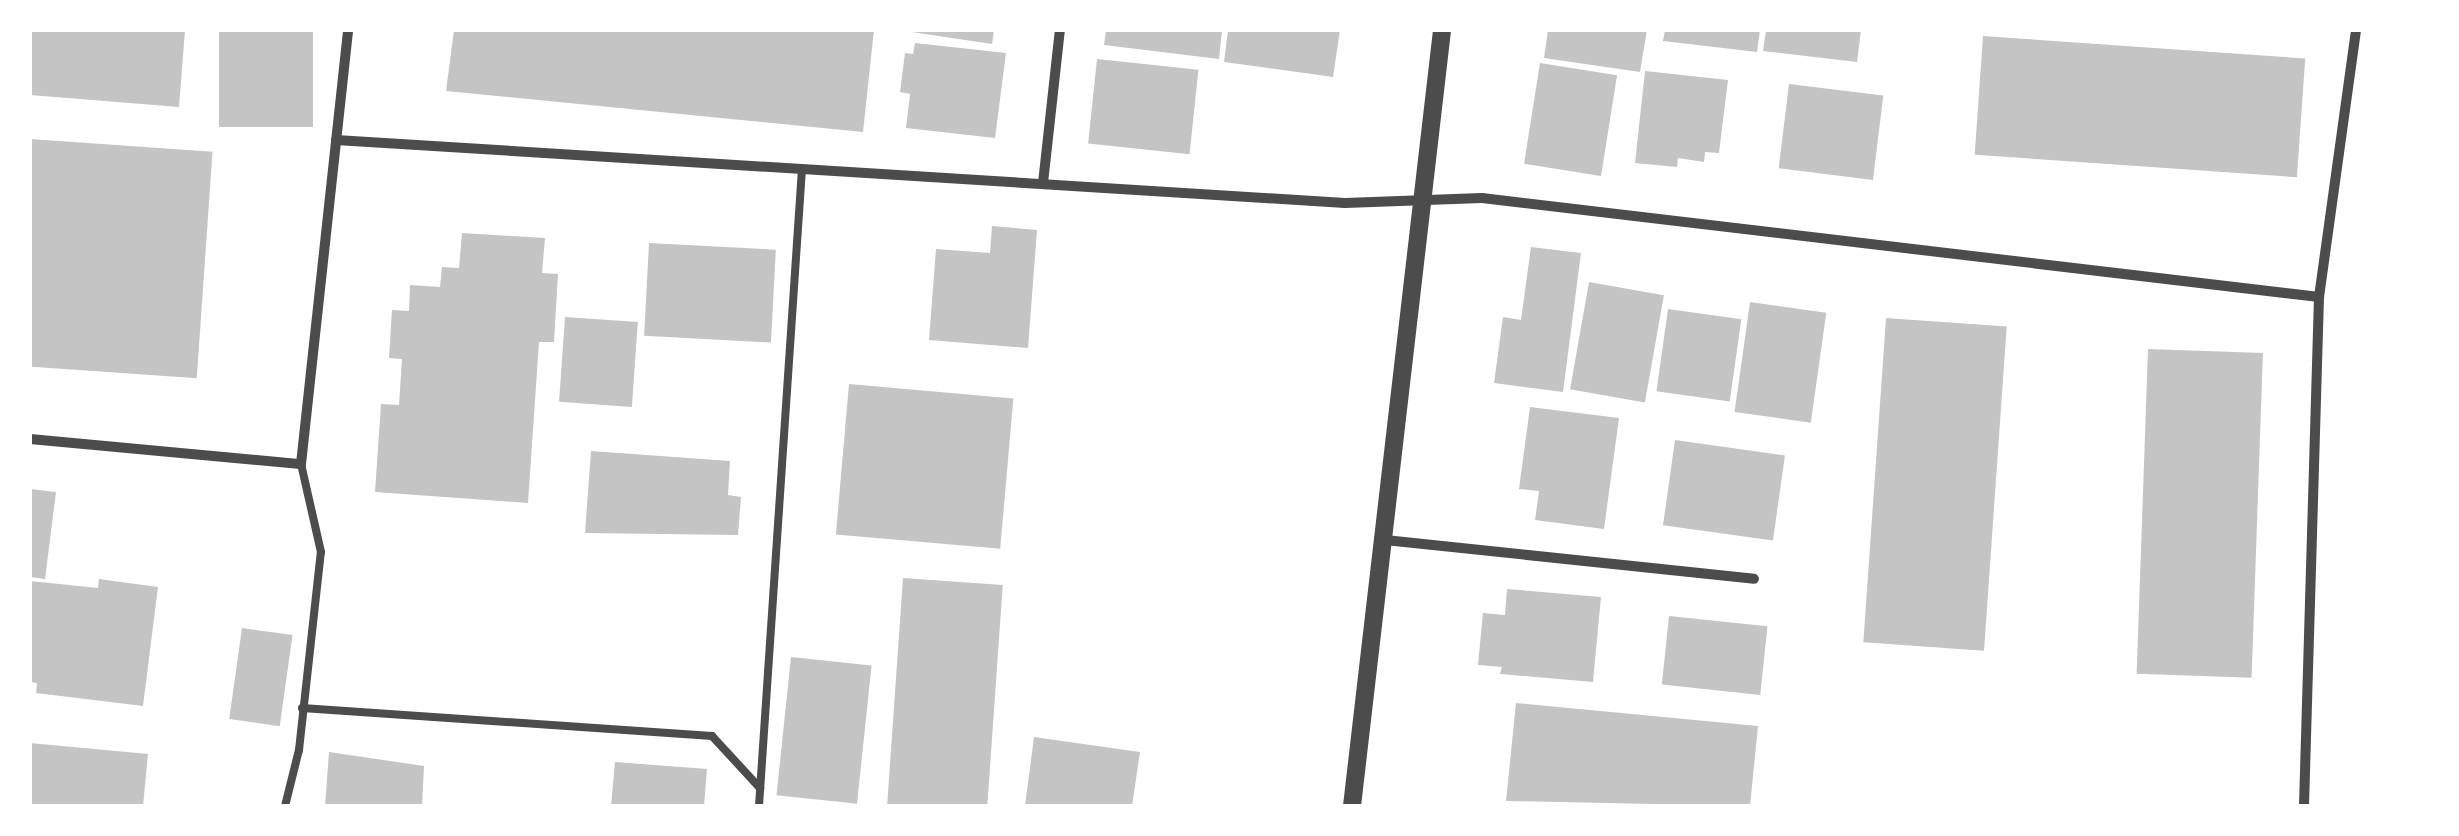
<!DOCTYPE html>
<html>
<head>
<meta charset="utf-8">
<style>
	body { margin:0 }
	#map { position:relative; width:2459px; height:836px; overflow:hidden; background:#fff; font-family:Quicksand,sans-serif }
	div>[style] { position:absolute }
	[style*='--x'] { left:calc(var(--x)*1px); top:calc(var(--y)*1px); width:calc(var(--w)*1px); rotate:calc(var(--a)*1deg) }
	.building>* { inset:0; background:#c4c4c4; transform-origin:0 0 }
	.service>* { height:8px; margin:-4px; padding:0 4px; transform-origin:4px; border-radius:4px; background:#4c4c4c }
	.minor>* { height:10px; margin:-5px; padding:0 5px; transform-origin:5px; border-radius:5px; background:#4c4c4c }
	.tertiary>* { height:18px; margin:-9px; padding:0 9px; transform-origin:9px; border-radius:9px; background:#4c4c4c }
	span { translate:-50% -50%; white-space:nowrap; text-align:center; line-height:1.15; -webkit-text-stroke:10px #fff; paint-order:stroke }
	.frame { position:absolute; inset:0; border:32px solid #fff; pointer-events:none }
</style>
</head>
<body>
<div id="map">
	<div class="building">
		<div style="clip-path:polygon(30px 30px,185px 30px,179px 107px,30px 95px)"></div>
		<div style="left:219px;top:30px;width:94px;height:97px"></div>
		<div style="clip-path:polygon(454px 30px,874px 30px,863px 132px,446px 91px)"></div>
		<div style="clip-path:polygon(898px 30px,994px 30px,992px 44px)"></div>
		<div style="clip-path:polygon(1106px 30px,1222px 30px,1219px 59px,1104px 45px)"></div>
		<div style="clip-path:polygon(1228px 30px,1340px 30px,1333px 77px,1224px 62px)"></div>
		<div style="clip-path:polygon(1548px 30px,1647px 30px,1640px 72px,1544px 58px)"></div>
		<div style="clip-path:polygon(1665px 30px,1760px 30px,1757px 52px,1663px 41px)"></div>
		<div style="clip-path:polygon(1766px 30px,1861px 30px,1857px 62px,1763px 51px)"></div>
		<div style="left:1983px;top:36px;width:323px;height:119px;rotate:4deg"></div>
		<div style="clip-path:polygon(915px 43px,1006px 53px,995px 138px,906px 128px,910px 94px,900px 92px,905px 53px,913px 54px)"></div>
		<div style="left:1097px;top:59px;width:102px;height:85px;rotate:6deg"></div>
		<div style="left:1540px;top:63px;width:78px;height:102px;rotate:9deg"></div>
		<div style="clip-path:polygon(1645px 71px,1728px 80px,1719px 153px,1705px 152px,1704px 162px,1678px 158px,1677px 167px,1635px 163px)"></div>
		<div style="left:1789px;top:84px;width:95px;height:85px;rotate:7deg"></div>
		<div style="left:30px;top:139px;width:183px;height:227px;rotate:4deg"></div>
		<div style="clip-path:polygon(992px 226px,1037px 230px,1028px 348px,929px 340px,936px 249px,990px 253px)"></div>
		<div style="clip-path:polygon(462px 233px,545px 238px,542px 273px,558px 274px,554px 342px,539px 342px,528px 503px,375px 492px,381px 404px,399px 405px,402px 359px,389px 358px,392px 310px,409px 311px,410px 285px,440px 287px,442px 267px,459px 268px)"></div>
		<div style="left:649px;top:243px;width:127px;height:93px;rotate:3deg"></div>
		<div style="clip-path:polygon(1531px 247px,1581px 253px,1563px 392px,1494px 383px,1503px 317px,1521px 320px)"></div>
		<div style="left:1589px;top:282px;width:76px;height:109px;rotate:10deg"></div>
		<div style="left:1750px;top:302px;width:77px;height:111px;rotate:8deg"></div>
		<div style="left:1668px;top:309px;width:74px;height:83px;rotate:8deg"></div>
		<div style="left:565px;top:317px;width:73px;height:85px;rotate:4deg"></div>
		<div style="left:1886px;top:318px;width:121px;height:325px;rotate:4deg"></div>
		<div style="left:2148px;top:349px;width:115px;height:325px;rotate:2deg"></div>
		<div style="left:849px;top:384px;width:165px;height:151px;rotate:5deg"></div>
		<div style="clip-path:polygon(1530px 407px,1619px 418px,1604px 529px,1535px 520px,1539px 491px,1519px 489px)"></div>
		<div style="left:1675px;top:440px;width:111px;height:86px;rotate:8deg"></div>
		<div style="clip-path:polygon(591px 451px,730px 461px,728px 495px,741px 497px,738px 535px,585px 533px)"></div>
		<div style="clip-path:polygon(30px 489px,56px 492px,45px 579px,30px 577px)"></div>
		<div style="left:903px;top:578px;width:100px;height:229px;rotate:4deg"></div>
		<div style="clip-path:polygon(99px 579px,158px 587px,143px 706px,36px 693px,37px 683px,30px 682px,30px 581px,98px 588px)"></div>
		<div style="clip-path:polygon(1507px 589px,1601px 597px,1593px 682px,1500px 674px,1502px 667px,1478px 665px,1483px 613px,1505px 615px)"></div>
		<div style="left:1669px;top:616px;width:99px;height:69px;rotate:6deg"></div>
		<div style="left:242px;top:628px;width:51px;height:92px;rotate:8deg"></div>
		<div style="left:791px;top:657px;width:81px;height:139px;rotate:6deg"></div>
		<div style="clip-path:polygon(1516px 703px,1758px 726px,1750px 806px,1506px 801px)"></div>
		<div style="clip-path:polygon(1034px 737px,1140px 752px,1132px 806px,1025px 806px)"></div>
		<div style="clip-path:polygon(30px 743px,148px 754px,143px 806px,30px 806px)"></div>
		<div style="clip-path:polygon(329px 752px,424px 766px,422px 806px,325px 806px)"></div>
		<div style="clip-path:polygon(615px 762px,707px 769px,704px 806px,611px 806px)"></div>
	</div>
	<div class="service">
		<div style="--x:302;--y:708;--w:411;--a:3.9"></div>
		<div style="--x:712;--y:736;--w:71;--a:47.3"></div>
		<div style="--x:285;--y:806;--w:58;--a:-76"></div>
		<div style="--x:299;--y:750;--w:199;--a:-83.7"></div>
		<div style="--x:321;--y:552;--w:90;--a:-102.8"></div>
		<div style="--x:759;--y:806;--w:639;--a:-86.14"></div>
	</div>
	<div class="minor">
		<div style="--x:336;--y:140;--w:1011;--a:3.57"></div>
		<div style="--x:1345;--y:203;--w:137;--a:-2.1"></div>
		<div style="--x:1482;--y:198;--w:843;--a:6.75"></div>
		<div style="--x:2319;--y:297;--w:509;--a:91.69"></div>
		<div style="--x:1043;--y:183;--w:154;--a:-83.7"></div>
		<div style="--x:2319;--y:297;--w:270;--a:-82.1"></div>
		<div style="--x:30;--y:439;--w:272;--a:5.3"></div>
		<div style="--x:301;--y:464;--w:437;--a:-83.8"></div>
		<div style="--x:1385;--y:540;--w:371;--a:6"></div>
	</div>
	<div class="tertiary">
		<div style="--x:1352;--y:806;--w:781;--a:-83.38"></div>
	</div>
	<div class="frame"></div>
</div>
</body>
</html>
